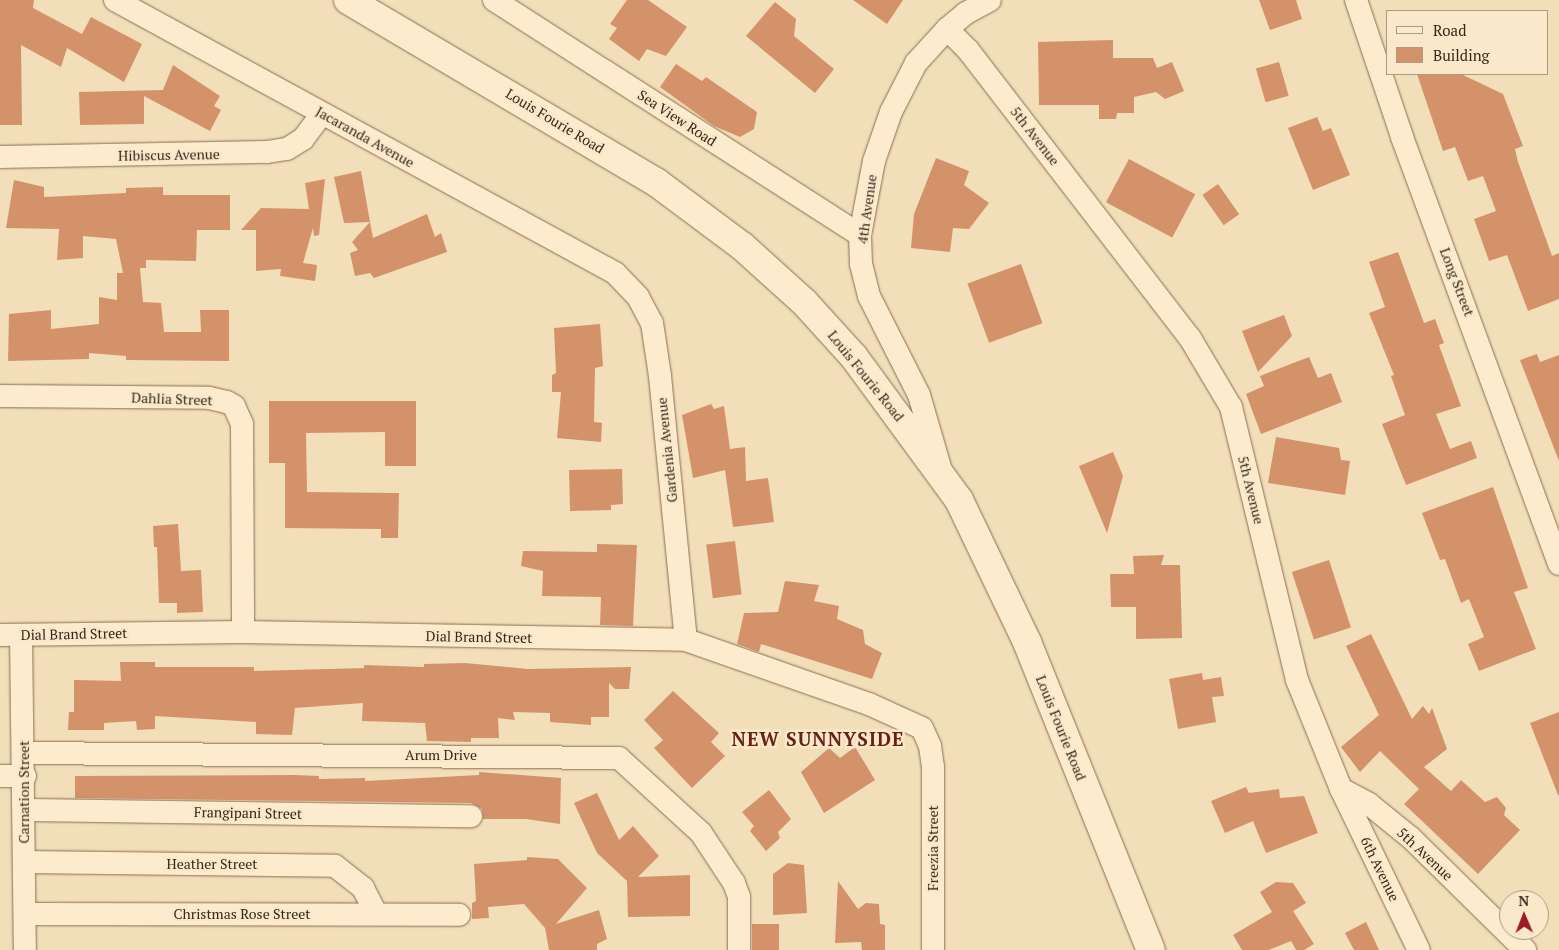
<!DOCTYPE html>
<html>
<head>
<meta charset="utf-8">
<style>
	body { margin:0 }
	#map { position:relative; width:1559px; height:950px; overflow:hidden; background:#f2deb9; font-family:"PT Serif",serif }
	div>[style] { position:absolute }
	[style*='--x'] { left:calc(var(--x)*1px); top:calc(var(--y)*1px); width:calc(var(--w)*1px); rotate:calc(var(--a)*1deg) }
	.building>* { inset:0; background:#d4926b; transform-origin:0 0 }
	.roads { filter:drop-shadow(0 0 1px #8a6d53) drop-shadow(0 0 1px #8a6d53) }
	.street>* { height:22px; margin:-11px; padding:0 11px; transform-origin:11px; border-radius:11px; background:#fceccd }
	.secondary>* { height:28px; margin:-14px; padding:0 14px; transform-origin:14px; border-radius:14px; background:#fceccd }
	span { translate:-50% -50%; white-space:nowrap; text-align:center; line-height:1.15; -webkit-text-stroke:5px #f9e9ca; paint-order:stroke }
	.street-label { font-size:14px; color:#372619 }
	.district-label { font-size:19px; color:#682215; font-weight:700; letter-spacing:1px }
	.legend { position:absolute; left:1386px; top:10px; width:162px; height:65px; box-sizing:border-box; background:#f9e9ca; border:1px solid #ab9b83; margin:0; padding:6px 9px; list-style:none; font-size:15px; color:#372619 }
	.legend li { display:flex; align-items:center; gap:10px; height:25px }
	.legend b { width:25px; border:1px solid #ab9b83 }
	.north { position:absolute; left:1499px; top:890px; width:50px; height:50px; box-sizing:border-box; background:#f9e9ca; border:1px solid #ab9b83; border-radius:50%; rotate:359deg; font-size:14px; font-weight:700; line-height:20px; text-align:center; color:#372619 }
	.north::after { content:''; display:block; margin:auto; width:18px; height:22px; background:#9e1d24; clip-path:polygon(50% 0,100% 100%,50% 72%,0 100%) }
</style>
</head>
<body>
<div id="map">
	<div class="building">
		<div style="clip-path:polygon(0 0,34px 0,33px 8px,82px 34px,91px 17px,142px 44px,124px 82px,67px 48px,61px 67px,21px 45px,22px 125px,0 125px)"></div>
		<div style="clip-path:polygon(627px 0,648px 0,687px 27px,666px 56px,647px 49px,639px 61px,609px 39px,617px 28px,610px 24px)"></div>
		<div style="clip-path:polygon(853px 0,903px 0,887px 24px)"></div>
		<div style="clip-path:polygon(1259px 0,1296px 0,1302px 19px,1270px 30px)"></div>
		<div style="clip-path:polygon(775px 2px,796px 19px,794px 36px,834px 69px,815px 93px,746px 36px)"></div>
		<div style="clip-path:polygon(1113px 40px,1113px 58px,1153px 58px,1157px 68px,1172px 62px,1184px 91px,1165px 99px,1156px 92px,1134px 97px,1134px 113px,1117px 113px,1116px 119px,1099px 119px,1099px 105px,1039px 105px,1038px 42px)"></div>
		<div style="left:1279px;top:62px;width:35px;height:24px;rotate:74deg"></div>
		<div style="clip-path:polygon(676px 64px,702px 81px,706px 77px,757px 112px,754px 129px,740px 137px,714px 126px,660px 87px)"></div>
		<div style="clip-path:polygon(173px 65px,220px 96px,214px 106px,221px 110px,210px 131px,144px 96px,144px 124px,80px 125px,79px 92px,163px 90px)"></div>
		<div style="clip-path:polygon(1417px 74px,1461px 74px,1503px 94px,1523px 146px,1515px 149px,1518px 162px,1552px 256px,1559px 253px,1559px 299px,1528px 311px,1507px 255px,1489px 261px,1474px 219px,1496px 211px,1483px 176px,1468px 181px,1455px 147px,1443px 151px)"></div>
		<div style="clip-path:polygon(1317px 117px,1323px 131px,1331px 128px,1350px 175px,1313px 190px,1288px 128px)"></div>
		<div style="clip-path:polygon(936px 158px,969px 171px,964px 185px,989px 203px,969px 229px,953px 228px,950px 252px,911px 248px,914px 214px)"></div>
		<div style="left:1129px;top:159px;width:75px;height:49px;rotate:28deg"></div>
		<div style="clip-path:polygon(361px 171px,370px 222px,344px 223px,334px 177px)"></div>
		<div style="clip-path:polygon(325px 179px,319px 235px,314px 236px,313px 228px,303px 263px,317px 265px,315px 281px,280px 276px,281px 269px,256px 271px,256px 230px,241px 230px,261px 208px,309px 209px,305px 183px)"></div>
		<div style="clip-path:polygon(14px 180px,44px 187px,44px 197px,126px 193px,126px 188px,163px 187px,163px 195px,230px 195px,230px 230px,197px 230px,196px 261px,146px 260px,146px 268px,140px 268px,143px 302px,161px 303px,164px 332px,201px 332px,200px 310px,229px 310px,229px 361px,126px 360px,126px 356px,89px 353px,89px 359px,8px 361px,9px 314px,51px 310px,51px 329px,99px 324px,99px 297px,117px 300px,117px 273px,123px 273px,116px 239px,83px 236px,83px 258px,57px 260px,59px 229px,6px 228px)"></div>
		<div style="left:1218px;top:184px;width:37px;height:19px;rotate:55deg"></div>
		<div style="clip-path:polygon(427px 214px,435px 237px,441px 233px,447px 252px,374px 278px,370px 273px,355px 276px,350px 253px,358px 250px,352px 242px,370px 222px,373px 238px)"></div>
		<div style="clip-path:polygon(1398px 252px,1424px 323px,1435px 319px,1444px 343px,1439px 345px,1461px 406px,1436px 414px,1450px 449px,1471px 441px,1477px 458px,1406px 485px,1382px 424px,1405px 415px,1391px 376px,1394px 375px,1369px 313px,1385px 307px,1369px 262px)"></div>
		<div style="left:1021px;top:264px;width:63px;height:57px;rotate:70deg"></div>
		<div style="clip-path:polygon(1284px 315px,1292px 336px,1258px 372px,1242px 331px)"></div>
		<div style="clip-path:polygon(600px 324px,603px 366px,595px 368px,594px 422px,602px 423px,601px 442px,557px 438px,561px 392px,552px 392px,552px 375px,556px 373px,554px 328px)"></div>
		<div style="clip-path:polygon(1537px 354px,1540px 362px,1559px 355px,1559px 461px,1520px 360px)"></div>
		<div style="clip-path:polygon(1309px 357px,1318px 378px,1331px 373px,1342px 402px,1261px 434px,1246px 394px,1264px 386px,1260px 376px)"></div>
		<div style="clip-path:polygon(269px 401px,416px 401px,416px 466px,385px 466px,385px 432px,306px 433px,307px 492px,399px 493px,398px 538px,381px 538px,381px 529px,285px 528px,285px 463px,269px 463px)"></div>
		<div style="clip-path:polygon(711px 404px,714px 409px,724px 406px,730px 449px,745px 447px,746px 481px,768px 478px,774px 522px,733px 527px,725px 470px,693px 478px,682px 415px)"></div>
		<div style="clip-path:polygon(1276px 437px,1339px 448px,1341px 460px,1350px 461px,1345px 495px,1268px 483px)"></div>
		<div style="clip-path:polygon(1113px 452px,1123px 476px,1107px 533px,1079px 466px)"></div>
		<div style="clip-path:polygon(622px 469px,623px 504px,611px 505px,611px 510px,570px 511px,569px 470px)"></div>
		<div style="clip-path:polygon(1493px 487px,1528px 588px,1514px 592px,1536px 649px,1479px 671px,1468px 644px,1484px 637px,1469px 599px,1461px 603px,1445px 559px,1440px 560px,1422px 513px)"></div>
		<div style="clip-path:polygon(178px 524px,181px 571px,201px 570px,203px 612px,177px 613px,177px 603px,159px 603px,157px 547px,154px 547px,153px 526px)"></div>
		<div style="left:735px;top:541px;width:54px;height:29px;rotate:83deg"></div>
		<div style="clip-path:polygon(597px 544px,637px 545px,633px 626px,600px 625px,601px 597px,542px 596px,543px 571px,521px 566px,523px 551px,597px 552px)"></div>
		<div style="clip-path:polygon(1164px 555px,1161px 565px,1180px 565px,1182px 638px,1136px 639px,1136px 607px,1111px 607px,1110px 574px,1134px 574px,1133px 556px)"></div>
		<div style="left:1329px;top:560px;width:71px;height:39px;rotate:72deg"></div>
		<div style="clip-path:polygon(785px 581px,819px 585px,814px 601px,839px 606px,837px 619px,863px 630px,865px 644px,882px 653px,872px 679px,761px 644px,759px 652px,737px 644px,744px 613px,778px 612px)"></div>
		<div style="clip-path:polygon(1371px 634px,1412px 719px,1423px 706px,1429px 714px,1432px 708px,1447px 749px,1424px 767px,1451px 791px,1461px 780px,1485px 802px,1497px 797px,1506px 808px,1504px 815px,1520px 830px,1478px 874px,1404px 804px,1419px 789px,1380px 751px,1360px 772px,1341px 747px,1379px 715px,1346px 646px)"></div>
		<div style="clip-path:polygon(120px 662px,155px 662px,155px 667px,254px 667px,254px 671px,364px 668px,364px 665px,424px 667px,424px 664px,465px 663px,528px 669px,631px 667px,629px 689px,615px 689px,609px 683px,609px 717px,591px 717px,591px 725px,550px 722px,550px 713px,513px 712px,515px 720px,498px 718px,499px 738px,471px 738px,471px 742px,427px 741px,425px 723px,362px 721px,363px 703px,295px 708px,292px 735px,256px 734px,256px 722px,155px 716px,155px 729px,137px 730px,136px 721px,104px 723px,104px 730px,68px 730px,69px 712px,74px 712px,74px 680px,121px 681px)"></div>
		<div style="clip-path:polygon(1202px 673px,1203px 680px,1221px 677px,1224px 696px,1212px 697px,1216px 722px,1178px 729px,1169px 679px)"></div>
		<div style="clip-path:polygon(673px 691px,719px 733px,711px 742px,725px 756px,692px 788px,654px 748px,663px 740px,644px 720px)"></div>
		<div style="clip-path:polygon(1559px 712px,1559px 795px,1558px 795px,1530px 723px)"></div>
		<div style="clip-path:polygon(855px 747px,875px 780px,824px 813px,801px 772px,829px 748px,840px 758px)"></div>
		<div style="clip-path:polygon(479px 772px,561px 778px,560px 824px,526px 819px,483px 819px,482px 809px,471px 803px,75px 798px,75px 776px,294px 775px,319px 776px,319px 779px,365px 778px,365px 781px,479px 775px)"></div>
		<div style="clip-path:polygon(1246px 787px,1249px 793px,1279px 789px,1280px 798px,1304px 796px,1318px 833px,1266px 853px,1253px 821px,1225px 833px,1211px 801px)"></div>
		<div style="clip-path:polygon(769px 790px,791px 819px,778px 832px,780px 838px,766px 851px,750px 831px,754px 826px,742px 812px)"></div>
		<div style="clip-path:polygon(597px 793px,619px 840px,633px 826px,659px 856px,638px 877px,690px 875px,690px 916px,628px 917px,627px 881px,597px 853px,574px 803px)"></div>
		<div style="clip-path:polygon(527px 857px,558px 859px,587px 888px,556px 924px,599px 910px,607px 939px,597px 944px,597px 950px,549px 950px,545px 928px,524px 904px,488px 907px,489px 918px,472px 919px,472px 903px,476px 901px,474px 864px,527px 860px)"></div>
		<div style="clip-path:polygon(788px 863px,804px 865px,807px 913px,773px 915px,773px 874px)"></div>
		<div style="clip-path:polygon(838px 881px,858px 909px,866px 903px,879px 904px,880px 924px,885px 925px,885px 950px,862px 950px,861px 942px,835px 943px)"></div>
		<div style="clip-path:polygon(1276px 882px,1293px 883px,1306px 903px,1293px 911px,1314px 944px,1304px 950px,1296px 950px,1291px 941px,1269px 950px,1242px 950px,1233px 935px,1272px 912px,1260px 892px)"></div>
		<div style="clip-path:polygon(1366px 922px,1379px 950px,1354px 950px,1345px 933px)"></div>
		<div style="left:752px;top:924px;width:27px;height:26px"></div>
	</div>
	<div class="roads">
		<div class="street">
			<div style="--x:115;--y:0;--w:570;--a:28.63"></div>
			<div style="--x:615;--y:273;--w:33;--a:46"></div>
			<div style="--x:638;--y:297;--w:30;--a:62"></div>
			<div style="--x:652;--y:323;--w:54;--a:81.4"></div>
			<div style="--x:660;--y:376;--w:265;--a:84.4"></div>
			<div style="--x:494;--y:0;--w:435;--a:32.7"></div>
			<div style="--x:1356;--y:0;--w:145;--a:71.4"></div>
			<div style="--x:1402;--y:137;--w:455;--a:69.8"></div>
			<div style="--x:947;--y:29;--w:30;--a:45"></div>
			<div style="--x:968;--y:50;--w:364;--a:52.4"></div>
			<div style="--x:1190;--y:338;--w:80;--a:59.3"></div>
			<div style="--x:1231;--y:407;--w:281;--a:76.4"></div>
			<div style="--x:1297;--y:680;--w:118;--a:68"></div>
			<div style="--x:1341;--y:789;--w:179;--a:64.2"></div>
			<div style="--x:0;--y:157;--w:267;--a:-1.1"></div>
			<div style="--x:267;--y:152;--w:20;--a:-9"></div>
			<div style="--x:287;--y:149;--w:19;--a:-32"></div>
			<div style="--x:303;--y:139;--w:31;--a:-53"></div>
			<div style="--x:0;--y:396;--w:209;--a:0.5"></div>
			<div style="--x:209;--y:398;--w:18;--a:13"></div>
			<div style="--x:227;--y:402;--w:8;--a:30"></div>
			<div style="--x:234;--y:406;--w:20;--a:66"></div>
			<div style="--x:242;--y:424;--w:208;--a:89.7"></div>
			<div style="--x:942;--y:474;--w:82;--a:-106.2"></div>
			<div style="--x:919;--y:395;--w:111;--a:-116.8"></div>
			<div style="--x:869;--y:296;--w:33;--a:-104"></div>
			<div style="--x:861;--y:264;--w:29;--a:-92"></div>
			<div style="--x:860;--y:235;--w:75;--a:-79.3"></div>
			<div style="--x:874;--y:161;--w:52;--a:-70.9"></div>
			<div style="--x:891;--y:112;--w:55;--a:-63"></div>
			<div style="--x:916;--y:63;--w:46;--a:-47.6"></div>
			<div style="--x:947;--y:29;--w:25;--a:-40"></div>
			<div style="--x:966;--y:13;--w:27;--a:-28"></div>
			<div style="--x:0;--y:635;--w:243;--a:-0.7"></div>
			<div style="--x:243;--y:632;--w:443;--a:1"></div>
			<div style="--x:686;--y:640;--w:194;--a:19.3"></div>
			<div style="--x:869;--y:704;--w:58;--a:24.4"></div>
			<div style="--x:922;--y:728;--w:20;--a:66"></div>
			<div style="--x:930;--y:746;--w:21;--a:82"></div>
			<div style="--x:933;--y:767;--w:183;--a:90"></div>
			<div style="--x:21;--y:635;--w:315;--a:89.3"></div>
			<div style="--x:24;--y:753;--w:595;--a:0.48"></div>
			<div style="--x:619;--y:758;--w:111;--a:42.4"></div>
			<div style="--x:701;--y:833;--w:60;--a:56.6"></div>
			<div style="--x:734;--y:883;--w:15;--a:70"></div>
			<div style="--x:739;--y:897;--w:53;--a:90"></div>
			<div style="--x:0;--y:776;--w:25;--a:0"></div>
			<div style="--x:1341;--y:789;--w:32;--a:28"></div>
			<div style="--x:1369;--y:804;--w:54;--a:39"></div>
			<div style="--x:1411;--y:838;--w:160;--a:44.5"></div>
			<div style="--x:24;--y:810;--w:447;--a:0.8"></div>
			<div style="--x:24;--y:862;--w:311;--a:0.7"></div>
			<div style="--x:335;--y:866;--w:36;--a:38"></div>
			<div style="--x:363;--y:888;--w:29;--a:63"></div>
			<div style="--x:25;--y:914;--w:434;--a:0.1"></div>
		</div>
		<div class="secondary">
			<div style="--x:348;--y:0;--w:358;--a:30.6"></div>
			<div style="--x:656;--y:182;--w:107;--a:36.7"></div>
			<div style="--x:742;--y:246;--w:84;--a:42.1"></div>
			<div style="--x:804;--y:302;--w:74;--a:47.7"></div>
			<div style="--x:854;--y:357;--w:177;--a:53.7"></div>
			<div style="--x:959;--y:500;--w:157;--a:64.4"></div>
			<div style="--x:1027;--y:642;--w:332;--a:68.1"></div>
		</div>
	</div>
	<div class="street-label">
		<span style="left:677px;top:118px;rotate:33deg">Sea View Road</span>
		<span style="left:555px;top:121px;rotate:31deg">Louis Fourie Road</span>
		<span style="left:1035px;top:136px;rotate:52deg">5th Avenue</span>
		<span style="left:365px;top:137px;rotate:29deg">Jacaranda Avenue</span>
		<span style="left:169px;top:155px;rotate:-1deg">Hibiscus Avenue</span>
		<span style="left:867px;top:209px;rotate:-82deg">4th Avenue</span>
		<span style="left:1457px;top:282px;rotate:69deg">Long Street</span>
		<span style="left:866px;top:376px;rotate:51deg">Louis Fourie Road</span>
		<span style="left:172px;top:399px;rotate:2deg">Dahlia Street</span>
		<span style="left:667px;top:450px;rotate:-96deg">Gardenia Avenue</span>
		<span style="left:1251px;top:490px;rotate:76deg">5th Avenue</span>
		<span style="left:74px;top:634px;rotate:-1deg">Dial Brand Street</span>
		<span style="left:479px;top:637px;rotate:1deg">Dial Brand Street</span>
		<span style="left:1061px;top:728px;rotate:68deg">Louis Fourie Road</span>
		<span style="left:441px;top:755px">Arum Drive</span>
		<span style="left:24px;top:792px;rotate:-90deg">Carnation Street</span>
		<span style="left:248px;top:813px;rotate:1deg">Frangipani Street</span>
		<span style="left:933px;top:848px;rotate:-90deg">Freezia Street</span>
		<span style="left:1425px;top:854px;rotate:43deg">5th Avenue</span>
		<span style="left:212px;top:864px">Heather Street</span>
		<span style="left:1380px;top:869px;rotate:64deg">6th Avenue</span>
		<span style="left:242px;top:914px">Christmas Rose Street</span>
	</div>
	<div class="district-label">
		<span style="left:818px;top:739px">NEW SUNNYSIDE</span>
	</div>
	<ul class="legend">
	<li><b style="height:6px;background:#fceccd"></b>Road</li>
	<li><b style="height:14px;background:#d4926b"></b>Building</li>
	</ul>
	<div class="north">N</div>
</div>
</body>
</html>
